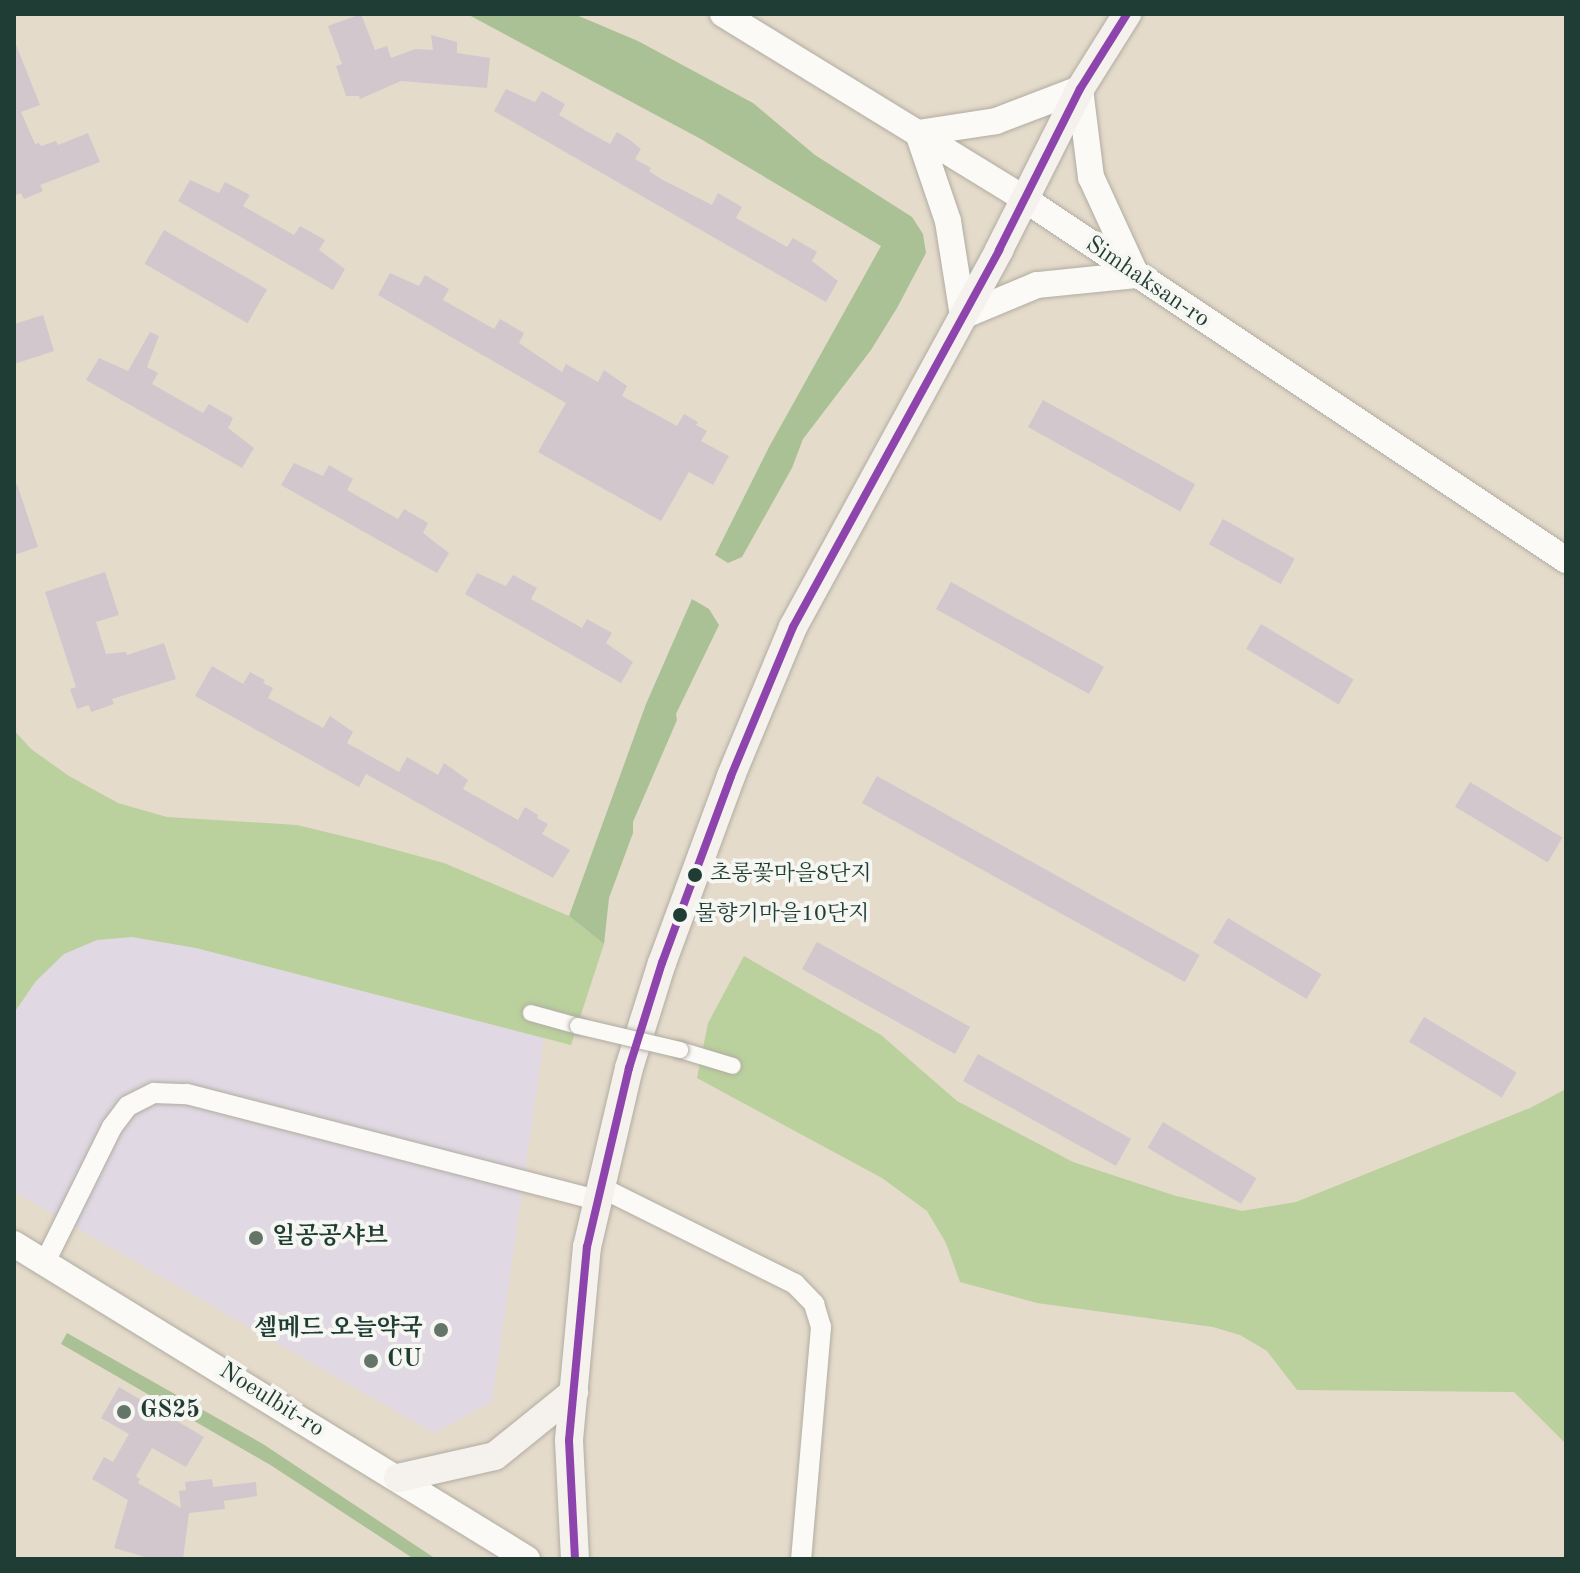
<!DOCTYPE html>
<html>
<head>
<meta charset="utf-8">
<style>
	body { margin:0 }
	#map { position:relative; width:1580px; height:1573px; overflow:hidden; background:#e5dbcb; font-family:"Old Standard TT","Noto Serif KR",serif }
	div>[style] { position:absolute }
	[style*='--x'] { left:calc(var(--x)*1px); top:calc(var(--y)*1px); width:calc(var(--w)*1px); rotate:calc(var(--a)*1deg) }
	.built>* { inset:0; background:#e0d8e3 }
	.green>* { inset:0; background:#bad09d }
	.forest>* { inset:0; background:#aac195 }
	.building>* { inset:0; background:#d2c7cd; transform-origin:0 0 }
	.roads { filter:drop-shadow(0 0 2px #b0ada2) drop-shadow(0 0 2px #b0ada2) }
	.pedestrian>* { height:16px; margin:-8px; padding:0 8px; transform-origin:8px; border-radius:8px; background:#fbfaf7 }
	.minor>* { height:20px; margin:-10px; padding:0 10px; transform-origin:10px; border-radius:10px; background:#fbfaf7 }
	.tertiary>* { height:26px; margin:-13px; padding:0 13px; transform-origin:13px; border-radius:13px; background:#fbfaf7 }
	.secondary>* { height:28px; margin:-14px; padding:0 14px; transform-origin:14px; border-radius:14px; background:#f5f1ed }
	.bridges { filter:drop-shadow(0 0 2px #b0ada2) drop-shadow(0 0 2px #b0ada2) }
	.pedestrian-bridge>* { height:16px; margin:-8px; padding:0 8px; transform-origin:8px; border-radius:8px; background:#fbfaf7 }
	.bus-1>* { height:8px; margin:-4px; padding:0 4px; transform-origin:4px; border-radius:4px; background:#8e44ad }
	.dots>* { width:22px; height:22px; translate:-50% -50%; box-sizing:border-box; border:4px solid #f6f6f2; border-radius:50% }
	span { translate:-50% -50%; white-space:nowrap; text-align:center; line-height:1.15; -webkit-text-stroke:8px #f6f6f2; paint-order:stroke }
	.bus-label { font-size:22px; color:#1f3d34 }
	.left { translate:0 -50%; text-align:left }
	.street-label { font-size:24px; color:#1f3d34 }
	.poi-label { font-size:24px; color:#1f3d34; font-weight:700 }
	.right { translate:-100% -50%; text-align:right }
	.frame { position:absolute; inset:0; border:16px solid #1f3d34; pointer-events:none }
</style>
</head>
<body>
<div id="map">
	<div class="built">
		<div style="clip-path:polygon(132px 937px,196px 948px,544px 1038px,492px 1402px,434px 1433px,14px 1192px,14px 1013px,36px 981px,64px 954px,97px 940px)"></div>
	</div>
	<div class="green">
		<div style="clip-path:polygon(14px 730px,31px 749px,69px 776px,118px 803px,167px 817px,297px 825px,363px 841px,444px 863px,569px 916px,604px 944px,571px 1045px,196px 948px,132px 937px,97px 940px,64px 954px,36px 981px,14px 1013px)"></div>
		<div style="clip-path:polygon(744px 956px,881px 1035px,957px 1101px,1073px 1162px,1176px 1196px,1242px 1211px,1296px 1202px,1530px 1108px,1566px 1089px,1566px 1444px,1514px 1392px,1297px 1390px,1267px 1351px,1240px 1335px,1213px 1327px,1037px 1303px,960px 1282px,946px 1243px,927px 1211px,882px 1178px,697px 1078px,708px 1023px)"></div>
	</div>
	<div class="forest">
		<div style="clip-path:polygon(467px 14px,574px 14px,638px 41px,753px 103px,815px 155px,912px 217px,923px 234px,926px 253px,897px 308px,871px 350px,803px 439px,792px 468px,742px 557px,728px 563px,715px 555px,769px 447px,881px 246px,699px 138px)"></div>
		<div style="clip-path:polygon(692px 599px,709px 609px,719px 625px,676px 714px,677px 720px,633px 822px,633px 833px,609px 898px,604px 944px,569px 916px,646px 704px)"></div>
		<div style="clip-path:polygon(67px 1333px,263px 1444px,436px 1559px,414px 1559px,272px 1466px,61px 1344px)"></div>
	</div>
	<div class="building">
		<div style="clip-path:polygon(361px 14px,375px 50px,387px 46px,391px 58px,415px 49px,433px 50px,431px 35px,457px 42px,457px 53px,490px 58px,487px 88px,401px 81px,360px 99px,359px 96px,346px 96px,336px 66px,342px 64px,328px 26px)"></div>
		<div style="clip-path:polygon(15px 42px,40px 105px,21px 112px,35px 144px,39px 143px,41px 146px,56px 141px,58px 145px,88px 133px,100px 162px,40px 185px,43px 191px,24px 199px,21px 193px,14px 196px)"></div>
		<div style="clip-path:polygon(506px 89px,535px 102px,542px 91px,565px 104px,559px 115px,590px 133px,610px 144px,617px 132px,630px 140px,641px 149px,635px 159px,651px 168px,649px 171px,661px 179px,712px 205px,718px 193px,742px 207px,736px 218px,787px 247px,793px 238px,817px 252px,812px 261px,838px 281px,826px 302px,494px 111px)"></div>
		<div style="clip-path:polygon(190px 180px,219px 193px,225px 182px,250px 195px,243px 206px,294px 235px,300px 226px,325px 240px,319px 250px,345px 269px,333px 290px,178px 201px)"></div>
		<div style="left:164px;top:230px;width:119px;height:39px;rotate:30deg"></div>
		<div style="clip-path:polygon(390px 273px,419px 286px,425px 275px,449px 289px,443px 300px,494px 329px,500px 319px,524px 333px,519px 343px,562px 372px,566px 364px,598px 382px,604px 370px,627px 386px,622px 396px,677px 426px,684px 414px,698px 422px,696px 425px,707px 431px,701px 441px,729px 456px,713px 485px,689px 472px,661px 521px,538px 452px,566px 403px,378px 295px)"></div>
		<div style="clip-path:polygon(43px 315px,54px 351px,14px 364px,14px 324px)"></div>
		<div style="clip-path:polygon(150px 332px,159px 336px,147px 367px,158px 373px,152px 384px,203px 413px,209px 404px,233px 418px,228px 428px,254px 448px,242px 468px,86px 380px,99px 358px,128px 371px)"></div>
		<div style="left:1043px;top:400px;width:174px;height:31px;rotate:29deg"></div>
		<div style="clip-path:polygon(294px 463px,323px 476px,329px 465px,353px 479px,347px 490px,398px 519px,404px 509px,428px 523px,423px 533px,449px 553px,437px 573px,281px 485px)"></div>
		<div style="clip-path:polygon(17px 484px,38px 547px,14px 555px,14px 485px)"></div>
		<div style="left:1223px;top:519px;width:82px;height:29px;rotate:29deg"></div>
		<div style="clip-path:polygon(105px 572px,119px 615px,96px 622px,106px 654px,126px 652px,127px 655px,164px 643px,176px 679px,112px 699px,114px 704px,91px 712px,89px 705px,77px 709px,70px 689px,76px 687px,45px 592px)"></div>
		<div style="clip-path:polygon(477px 573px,506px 586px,513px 575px,537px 588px,531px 599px,582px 628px,587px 619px,612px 633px,606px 643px,633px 662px,621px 683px,465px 594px)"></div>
		<div style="left:951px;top:582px;width:175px;height:31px;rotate:29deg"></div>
		<div style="left:1261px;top:624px;width:108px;height:29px;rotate:31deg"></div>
		<div style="clip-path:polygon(212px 666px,243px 684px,250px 672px,265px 680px,263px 683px,273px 688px,268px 698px,323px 728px,330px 716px,353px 732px,347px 743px,399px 772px,407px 757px,438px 775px,444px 763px,468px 780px,463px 789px,518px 820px,525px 807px,538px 815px,537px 818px,548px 824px,542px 834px,570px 850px,553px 878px,366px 774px,359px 787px,195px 696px)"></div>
		<div style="left:877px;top:776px;width:369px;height:31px;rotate:29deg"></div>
		<div style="left:1470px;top:782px;width:108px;height:29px;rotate:31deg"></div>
		<div style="left:1228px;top:918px;width:109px;height:29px;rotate:31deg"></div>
		<div style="left:817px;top:942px;width:175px;height:31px;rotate:29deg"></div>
		<div style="left:1424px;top:1017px;width:108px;height:29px;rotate:31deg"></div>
		<div style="left:978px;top:1054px;width:175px;height:31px;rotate:29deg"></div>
		<div style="left:1163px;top:1122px;width:109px;height:30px;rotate:31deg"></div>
		<div style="clip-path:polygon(119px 1387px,204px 1437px,186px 1467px,152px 1448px,136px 1476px,140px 1479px,138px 1483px,181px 1508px,179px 1491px,186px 1490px,185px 1482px,212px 1479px,213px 1487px,256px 1482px,257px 1496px,224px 1501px,225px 1509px,189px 1513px,183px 1559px,152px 1559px,114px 1548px,128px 1500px,92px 1479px,104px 1457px,113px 1462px,129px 1434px,101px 1418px)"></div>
	</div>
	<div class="roads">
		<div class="pedestrian">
			<div style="--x:531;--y:1013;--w:49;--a:15.5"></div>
			<div style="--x:680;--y:1050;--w:55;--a:16.8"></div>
		</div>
		<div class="minor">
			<div style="--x:600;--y:1187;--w:218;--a:26.4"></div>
			<div style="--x:795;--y:1284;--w:28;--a:46"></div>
			<div style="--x:814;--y:1304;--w:24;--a:73"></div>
			<div style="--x:821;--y:1327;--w:233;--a:94.9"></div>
			<div style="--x:45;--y:1262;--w:151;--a:-63.6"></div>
			<div style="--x:112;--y:1127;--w:26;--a:-53"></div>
			<div style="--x:128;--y:1106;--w:29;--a:-27"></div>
			<div style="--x:154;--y:1093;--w:33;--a:2"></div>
			<div style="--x:187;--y:1094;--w:423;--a:14.5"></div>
		</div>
		<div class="tertiary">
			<div style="--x:723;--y:14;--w:352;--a:31.5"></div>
			<div style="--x:1023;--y:198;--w:653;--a:33.69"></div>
			<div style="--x:1080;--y:89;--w:89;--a:82.9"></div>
			<div style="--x:1091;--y:177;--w:108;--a:65.3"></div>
			<div style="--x:1136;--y:275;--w:100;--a:174.2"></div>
			<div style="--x:1037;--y:285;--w:80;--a:157.3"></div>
			<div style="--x:963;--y:316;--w:96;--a:-99"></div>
			<div style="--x:948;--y:221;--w:93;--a:-108.8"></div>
			<div style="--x:918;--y:133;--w:79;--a:-8.7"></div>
			<div style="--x:996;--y:121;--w:90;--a:-20.9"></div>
			<div style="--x:14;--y:1244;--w:602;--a:31.55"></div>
		</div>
		<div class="secondary">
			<div style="--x:398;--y:1478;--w:99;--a:-12.8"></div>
			<div style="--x:495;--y:1456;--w:102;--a:-39"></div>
			<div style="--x:575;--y:1559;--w:119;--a:-92.9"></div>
			<div style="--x:569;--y:1440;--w:194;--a:-84.7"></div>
			<div style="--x:587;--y:1247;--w:184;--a:-76.8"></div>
			<div style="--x:629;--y:1068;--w:110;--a:-72.6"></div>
			<div style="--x:662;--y:963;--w:199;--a:-69.7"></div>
			<div style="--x:731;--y:776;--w:161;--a:-67.4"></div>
			<div style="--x:793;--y:627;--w:430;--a:-61.3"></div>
			<div style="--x:999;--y:250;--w:180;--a:-63.3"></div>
			<div style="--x:1080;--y:89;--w:89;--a:-57.9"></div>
		</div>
	</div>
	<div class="bridges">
		<div class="pedestrian-bridge">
			<div style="--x:578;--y:1026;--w:105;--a:13.2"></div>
		</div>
	</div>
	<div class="bus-1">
		<div style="--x:575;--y:1559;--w:119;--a:-92.9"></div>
		<div style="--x:569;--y:1440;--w:194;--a:-84.7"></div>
		<div style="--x:587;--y:1247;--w:184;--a:-76.8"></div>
		<div style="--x:629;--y:1068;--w:110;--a:-72.6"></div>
		<div style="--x:662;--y:963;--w:199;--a:-69.7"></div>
		<div style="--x:731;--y:776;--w:161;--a:-67.4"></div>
		<div style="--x:793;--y:627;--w:430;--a:-61.3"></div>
		<div style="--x:999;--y:250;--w:180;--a:-63.3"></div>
		<div style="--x:1080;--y:89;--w:89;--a:-57.9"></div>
	</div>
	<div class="dots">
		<div style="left:695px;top:875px;background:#1f3d34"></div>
		<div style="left:680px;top:915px;background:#1f3d34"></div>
		<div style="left:256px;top:1238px;background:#647469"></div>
		<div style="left:441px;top:1330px;background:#647469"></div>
		<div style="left:371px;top:1361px;background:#647469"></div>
		<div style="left:124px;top:1412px;background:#647469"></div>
	</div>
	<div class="bus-label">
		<span class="left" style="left:710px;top:875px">초롱꽃마을8단지</span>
		<span class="left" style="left:695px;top:915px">물향기마을10단지</span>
	</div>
	<div class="street-label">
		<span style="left:1147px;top:283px;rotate:34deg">Simhaksan-ro</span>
		<span style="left:271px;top:1401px;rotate:32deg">Noeulbit-ro</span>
	</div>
	<div class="poi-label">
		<span class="left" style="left:272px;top:1238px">일공공샤브</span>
		<span class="right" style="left:423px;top:1330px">셀메드 오늘약국</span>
		<span class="left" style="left:387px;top:1361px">CU</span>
		<span class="left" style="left:140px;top:1412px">GS25</span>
	</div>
	<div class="frame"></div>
</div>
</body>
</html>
